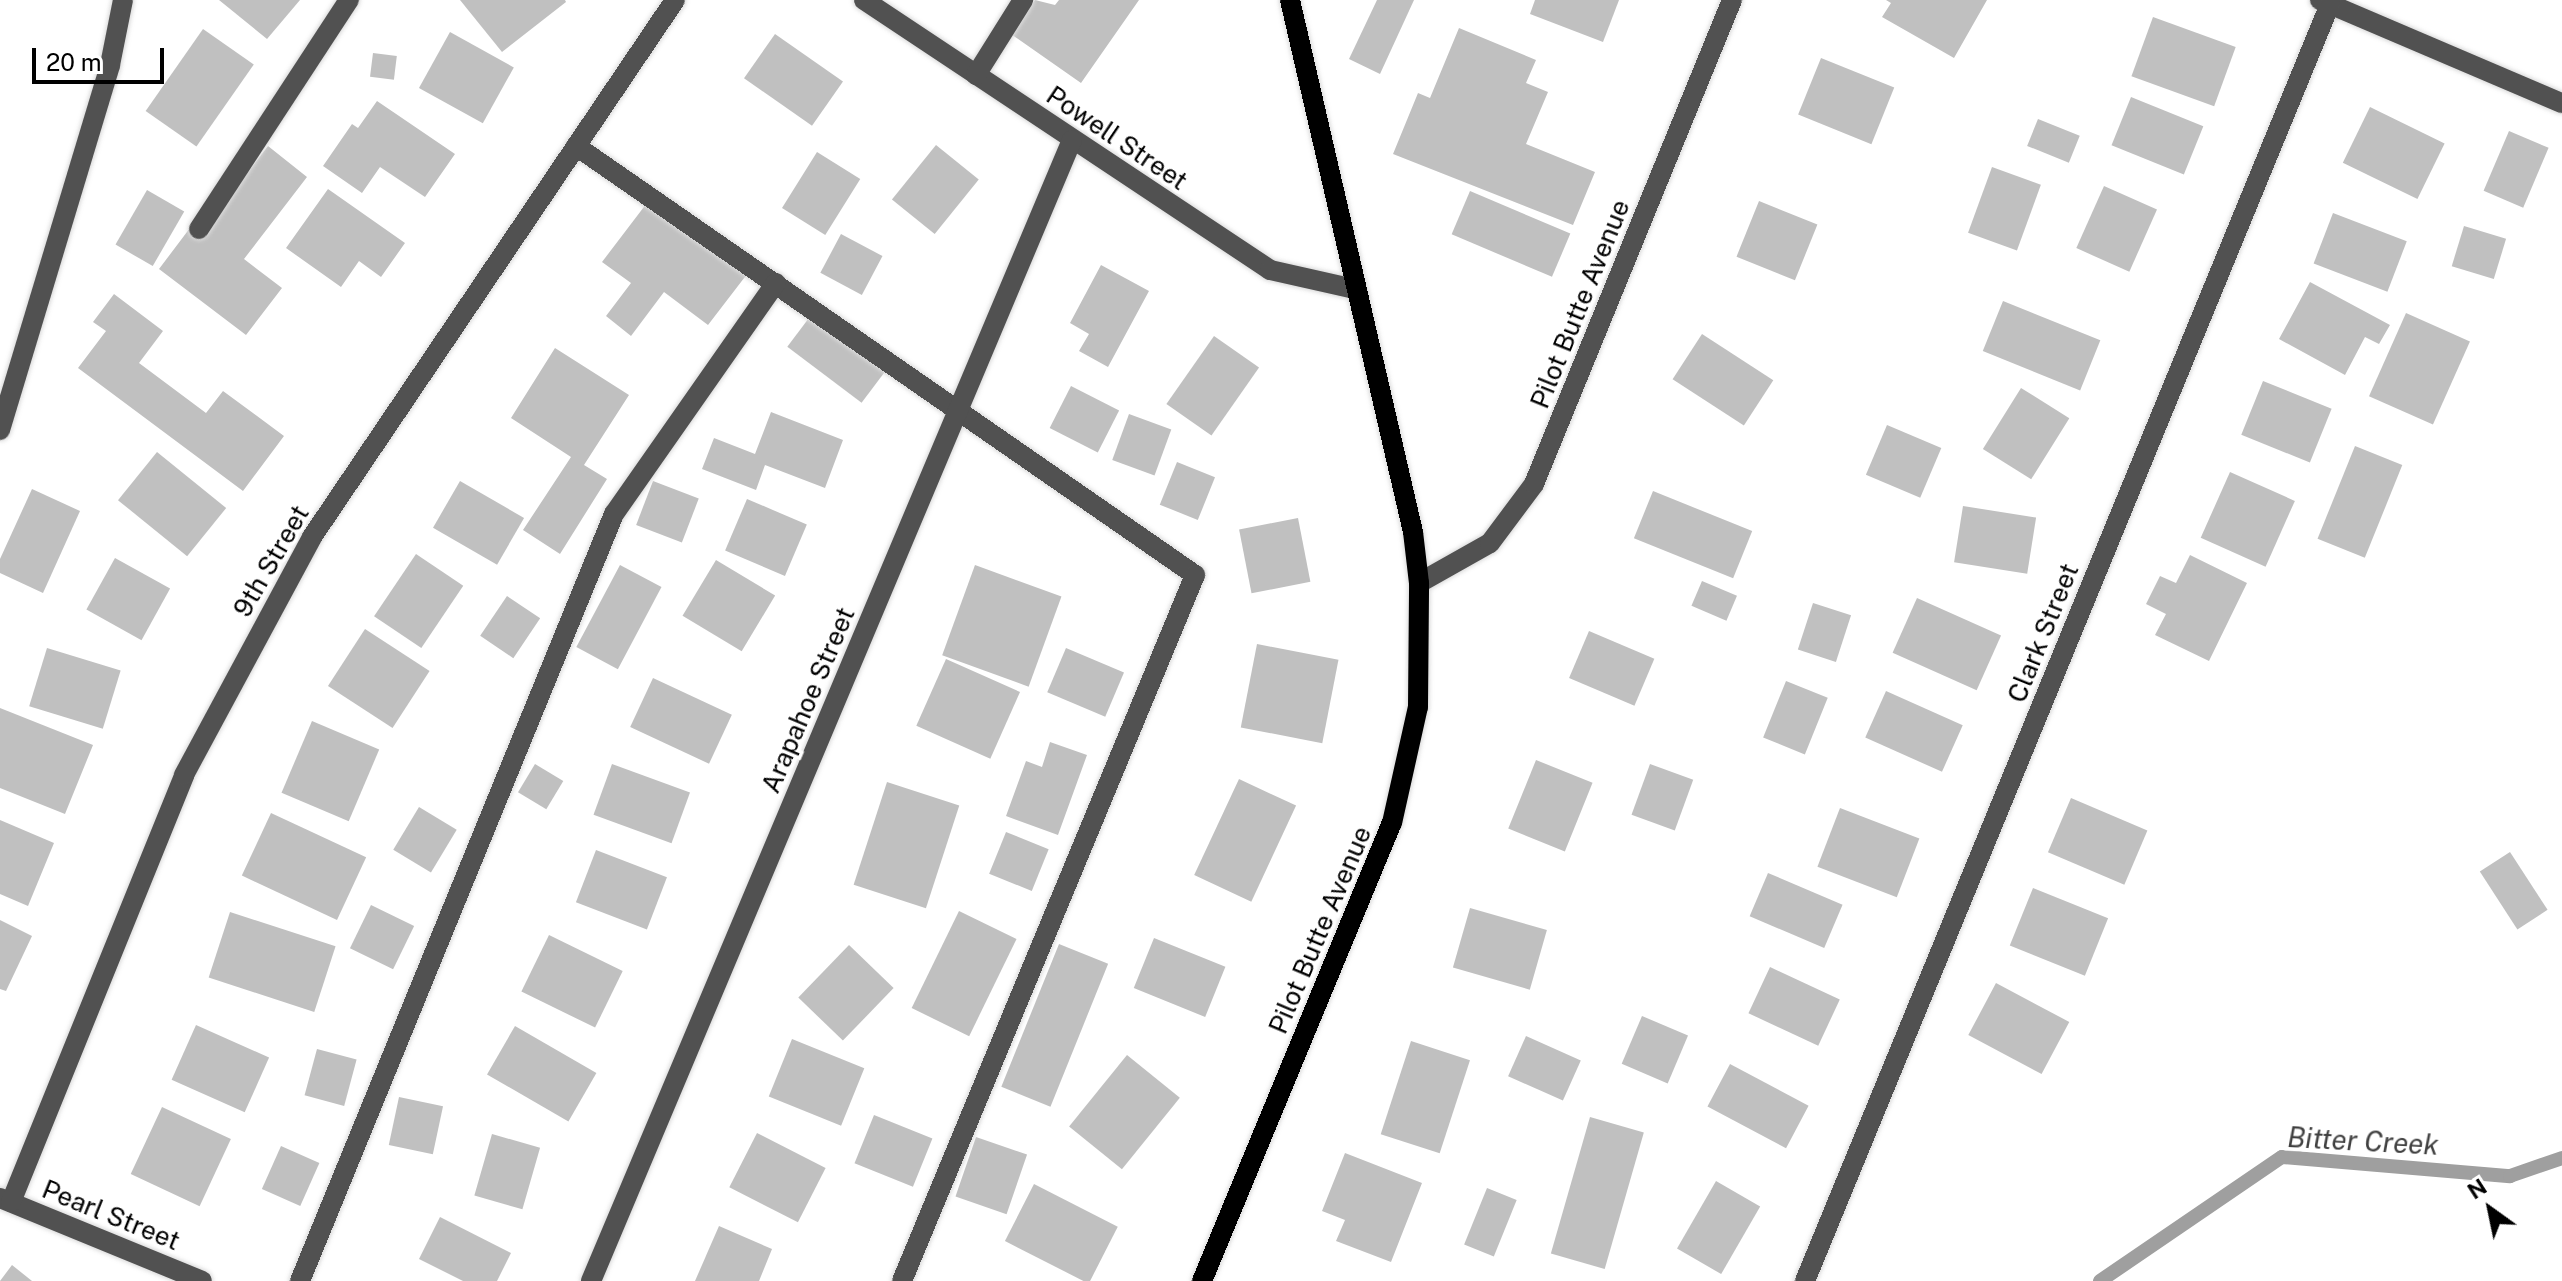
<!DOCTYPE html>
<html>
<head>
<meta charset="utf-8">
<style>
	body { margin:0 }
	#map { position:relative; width:2562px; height:1281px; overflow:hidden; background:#fff; font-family:"Public Sans",sans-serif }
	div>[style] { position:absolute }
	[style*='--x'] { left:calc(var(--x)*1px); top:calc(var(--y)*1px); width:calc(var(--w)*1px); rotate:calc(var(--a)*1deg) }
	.stream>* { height:14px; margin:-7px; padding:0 7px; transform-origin:7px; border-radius:7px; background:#9f9f9f }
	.building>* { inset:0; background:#c0c0c0; transform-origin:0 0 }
	.roads { filter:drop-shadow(0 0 2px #dbdbdb) drop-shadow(0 0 2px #dbdbdb) }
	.minor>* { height:20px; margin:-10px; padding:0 10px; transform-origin:10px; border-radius:10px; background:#515151 }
	.major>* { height:20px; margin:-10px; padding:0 10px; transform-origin:10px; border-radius:10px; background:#000 }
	span { translate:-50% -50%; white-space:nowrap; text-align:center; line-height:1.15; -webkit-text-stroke:7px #fff; paint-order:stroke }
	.street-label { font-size:26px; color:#000 }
	.water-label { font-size:28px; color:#404040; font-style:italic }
	.north { position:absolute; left:2450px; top:1169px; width:80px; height:80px; -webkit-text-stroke:6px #fff; paint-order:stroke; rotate:327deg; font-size:22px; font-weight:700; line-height:32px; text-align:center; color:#000 }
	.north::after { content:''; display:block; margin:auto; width:28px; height:36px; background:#000; clip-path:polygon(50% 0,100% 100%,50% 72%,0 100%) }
	.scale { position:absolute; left:32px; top:48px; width:132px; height:36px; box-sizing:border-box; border:4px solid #000; border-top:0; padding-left:10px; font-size:24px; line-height:28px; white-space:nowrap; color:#000; -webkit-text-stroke:6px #fff; paint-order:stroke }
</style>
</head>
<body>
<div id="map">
	<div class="stream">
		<div style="--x:2100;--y:1281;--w:220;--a:-34.3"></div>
		<div style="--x:2282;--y:1157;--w:229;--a:4.8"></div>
		<div style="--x:2510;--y:1176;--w:55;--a:-19.1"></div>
	</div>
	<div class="building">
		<div style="clip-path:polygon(219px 0,300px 0,267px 39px)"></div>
		<div style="clip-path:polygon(460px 0,565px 0,566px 2px,502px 52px)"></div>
		<div style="clip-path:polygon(1035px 0,1055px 5px,1059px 0,1139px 0,1081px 83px,1011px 34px)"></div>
		<div style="clip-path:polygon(1377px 0,1414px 0,1380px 74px,1349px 59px)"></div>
		<div style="clip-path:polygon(1535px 0,1619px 0,1603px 42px,1530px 14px)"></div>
		<div style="clip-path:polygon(1886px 0,1987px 0,1954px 58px,1882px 17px,1891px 3px)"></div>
		<div style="left:2153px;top:17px;width:88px;height:63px;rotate:20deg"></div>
		<div style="clip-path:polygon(1459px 28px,1536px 60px,1526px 83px,1548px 92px,1526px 144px,1595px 172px,1573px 225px,1393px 154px,1418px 93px,1430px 98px)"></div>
		<div style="left:203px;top:29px;width:62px;height:100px;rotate:35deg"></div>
		<div style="left:450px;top:32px;width:73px;height:64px;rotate:29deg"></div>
		<div style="left:775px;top:34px;width:83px;height:54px;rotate:35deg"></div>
		<div style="left:373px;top:53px;width:24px;height:24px;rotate:7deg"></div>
		<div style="left:1821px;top:58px;width:79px;height:61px;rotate:22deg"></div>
		<div style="left:2131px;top:97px;width:78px;height:52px;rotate:22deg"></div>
		<div style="clip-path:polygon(377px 101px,455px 154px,425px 197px,380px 167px,362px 193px,323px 166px,352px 124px,358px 128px)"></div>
		<div style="left:2370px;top:107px;width:83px;height:62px;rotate:26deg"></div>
		<div style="left:2038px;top:119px;width:45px;height:29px;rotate:22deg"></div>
		<div style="left:2509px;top:131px;width:43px;height:65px;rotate:23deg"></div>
		<div style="left:936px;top:145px;width:55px;height:70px;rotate:39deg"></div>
		<div style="clip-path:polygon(268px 146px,307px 177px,244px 259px,282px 288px,246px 335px,159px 269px,193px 224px,203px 231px)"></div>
		<div style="left:817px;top:152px;width:51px;height:66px;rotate:32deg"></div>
		<div style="left:1992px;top:167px;width:52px;height:70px;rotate:20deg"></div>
		<div style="left:2104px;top:186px;width:58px;height:68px;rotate:24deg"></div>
		<div style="clip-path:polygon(328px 189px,405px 243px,381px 277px,359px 261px,341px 287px,286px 248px)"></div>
		<div style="left:147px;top:190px;width:43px;height:63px;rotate:30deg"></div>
		<div style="left:1470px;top:191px;width:109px;height:47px;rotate:23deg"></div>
		<div style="clip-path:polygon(653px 195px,751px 269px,708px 325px,664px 292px,631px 336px,606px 316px,631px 283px,602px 262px)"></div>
		<div style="left:1759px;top:201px;width:63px;height:60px;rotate:22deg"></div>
		<div style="left:2333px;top:213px;width:79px;height:54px;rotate:21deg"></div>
		<div style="left:2464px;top:226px;width:44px;height:42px;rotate:17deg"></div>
		<div style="left:841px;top:234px;width:47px;height:44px;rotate:28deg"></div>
		<div style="clip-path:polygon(1101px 265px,1149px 291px,1108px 367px,1079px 351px,1089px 334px,1070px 323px)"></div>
		<div style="clip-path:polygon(2310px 282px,2390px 325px,2379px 344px,2365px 337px,2345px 375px,2279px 339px)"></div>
		<div style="clip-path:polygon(114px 294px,163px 331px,139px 363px,206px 413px,223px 391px,284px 436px,243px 491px,78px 368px,106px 331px,93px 322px)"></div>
		<div style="left:2003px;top:301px;width:105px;height:54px;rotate:22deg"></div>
		<div style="left:818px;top:306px;width:93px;height:51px;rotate:37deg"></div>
		<div style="left:2406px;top:313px;width:70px;height:91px;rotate:24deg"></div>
		<div style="left:1702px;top:334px;width:85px;height:54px;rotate:33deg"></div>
		<div style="left:1214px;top:336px;width:55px;height:83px;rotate:35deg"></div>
		<div style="clip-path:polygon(555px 348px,629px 395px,584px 465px,607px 479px,560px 554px,523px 530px,571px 457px,511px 418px)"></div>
		<div style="left:2263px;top:381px;width:74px;height:58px;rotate:22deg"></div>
		<div style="left:1071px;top:386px;width:54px;height:47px;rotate:27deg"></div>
		<div style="left:2021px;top:388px;width:57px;height:72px;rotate:32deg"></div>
		<div style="clip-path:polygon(771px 412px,843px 440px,825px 488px,765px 465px,756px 490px,702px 469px,714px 438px,755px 454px)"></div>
		<div style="left:1129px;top:414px;width:45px;height:49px;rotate:20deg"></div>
		<div style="left:1887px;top:425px;width:59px;height:54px;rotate:23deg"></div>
		<div style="left:2355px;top:446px;width:51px;height:100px;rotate:22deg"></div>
		<div style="left:157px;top:452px;width:89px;height:62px;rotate:39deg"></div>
		<div style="left:1177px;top:462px;width:41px;height:46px;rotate:22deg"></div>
		<div style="left:2230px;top:472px;width:71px;height:72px;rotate:24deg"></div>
		<div style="left:460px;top:481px;width:74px;height:54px;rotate:30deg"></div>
		<div style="left:653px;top:481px;width:49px;height:47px;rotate:21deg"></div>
		<div style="clip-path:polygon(32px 489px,80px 511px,43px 593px,0 573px,0 559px)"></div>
		<div style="left:1653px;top:491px;width:107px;height:51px;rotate:22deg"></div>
		<div style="left:747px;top:499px;width:65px;height:56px;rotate:23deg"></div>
		<div style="left:1963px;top:506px;width:74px;height:57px;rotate:9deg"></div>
		<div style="left:1298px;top:518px;width:65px;height:60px;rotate:79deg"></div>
		<div style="left:416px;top:554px;width:57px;height:75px;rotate:34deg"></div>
		<div style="clip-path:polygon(2190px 555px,2247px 583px,2209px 661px,2155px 635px,2166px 614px,2146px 604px,2160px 576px,2176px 583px)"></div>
		<div style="left:115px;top:558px;width:63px;height:59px;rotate:29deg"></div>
		<div style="left:716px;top:560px;width:69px;height:65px;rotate:31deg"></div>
		<div style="left:620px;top:565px;width:47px;height:93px;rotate:28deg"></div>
		<div style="left:975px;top:565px;width:92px;height:96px;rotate:20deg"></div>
		<div style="left:1702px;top:581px;width:38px;height:27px;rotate:23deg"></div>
		<div style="left:507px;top:596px;width:40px;height:48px;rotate:34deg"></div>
		<div style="left:1917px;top:598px;width:92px;height:60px;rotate:24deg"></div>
		<div style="left:1813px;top:603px;width:40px;height:49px;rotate:18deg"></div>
		<div style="left:365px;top:629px;width:77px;height:68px;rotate:33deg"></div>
		<div style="left:1589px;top:631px;width:71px;height:51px;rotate:23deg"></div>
		<div style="left:1257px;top:644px;width:83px;height:85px;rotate:11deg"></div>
		<div style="left:47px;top:648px;width:77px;height:61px;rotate:17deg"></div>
		<div style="left:1066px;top:648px;width:63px;height:48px;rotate:23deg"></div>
		<div style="left:946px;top:659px;width:81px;height:73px;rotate:24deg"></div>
		<div style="left:653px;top:678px;width:87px;height:54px;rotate:25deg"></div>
		<div style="left:1786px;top:681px;width:45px;height:61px;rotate:22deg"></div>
		<div style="left:1886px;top:691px;width:84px;height:51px;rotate:24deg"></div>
		<div style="clip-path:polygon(0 708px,93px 745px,65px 814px,0 788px)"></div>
		<div style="left:312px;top:721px;width:73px;height:78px;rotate:23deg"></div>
		<div style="clip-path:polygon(1050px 742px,1087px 755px,1058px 835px,1006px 816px,1026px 761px,1042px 767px)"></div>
		<div style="left:1536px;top:760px;width:61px;height:74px;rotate:22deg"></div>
		<div style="left:535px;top:764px;width:33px;height:33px;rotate:31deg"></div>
		<div style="left:612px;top:764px;width:83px;height:54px;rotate:20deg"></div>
		<div style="left:1650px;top:764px;width:46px;height:54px;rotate:20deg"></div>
		<div style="left:1239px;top:779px;width:63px;height:106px;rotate:25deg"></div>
		<div style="left:887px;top:782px;width:76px;height:108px;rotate:18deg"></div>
		<div style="left:2071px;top:798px;width:83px;height:59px;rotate:23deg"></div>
		<div style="left:419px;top:807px;width:44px;height:50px;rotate:31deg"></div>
		<div style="left:1840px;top:808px;width:85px;height:63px;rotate:21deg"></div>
		<div style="left:271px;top:813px;width:105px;height:69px;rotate:25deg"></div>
		<div style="clip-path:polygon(0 820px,54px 843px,28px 906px,0 894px)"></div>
		<div style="left:1006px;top:832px;width:46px;height:45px;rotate:22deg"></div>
		<div style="left:596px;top:850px;width:76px;height:56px;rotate:21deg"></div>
		<div style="left:2510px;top:852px;width:69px;height:36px;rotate:57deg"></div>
		<div style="left:1768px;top:873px;width:81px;height:47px;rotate:23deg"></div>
		<div style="left:2033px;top:888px;width:81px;height:62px;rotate:22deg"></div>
		<div style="left:371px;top:905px;width:48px;height:48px;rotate:26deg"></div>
		<div style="left:1470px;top:908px;width:80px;height:62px;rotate:16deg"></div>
		<div style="left:959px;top:911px;width:64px;height:108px;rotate:26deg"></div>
		<div style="left:230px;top:912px;width:111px;height:69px;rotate:18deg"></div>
		<div style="clip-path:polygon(0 920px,32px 936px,6px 991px,0 989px)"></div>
		<div style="left:549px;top:935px;width:82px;height:63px;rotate:26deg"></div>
		<div style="left:1154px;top:938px;width:77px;height:54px;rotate:22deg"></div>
		<div style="left:1059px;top:944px;width:53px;height:154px;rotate:22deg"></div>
		<div style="left:849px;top:945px;width:62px;height:73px;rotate:44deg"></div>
		<div style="left:1770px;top:967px;width:77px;height:51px;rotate:25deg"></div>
		<div style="left:1996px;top:983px;width:83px;height:59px;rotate:28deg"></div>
		<div style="left:1642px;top:1016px;width:50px;height:52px;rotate:23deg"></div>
		<div style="left:196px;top:1025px;width:80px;height:60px;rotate:24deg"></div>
		<div style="left:515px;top:1026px;width:94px;height:56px;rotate:30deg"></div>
		<div style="left:1526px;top:1036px;width:60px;height:44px;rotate:24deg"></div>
		<div style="left:792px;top:1039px;width:78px;height:62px;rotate:22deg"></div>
		<div style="left:1411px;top:1041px;width:62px;height:98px;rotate:18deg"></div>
		<div style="left:317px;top:1049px;width:41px;height:48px;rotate:15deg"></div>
		<div style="left:1127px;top:1055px;width:68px;height:92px;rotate:39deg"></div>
		<div style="left:1730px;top:1064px;width:89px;height:48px;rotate:28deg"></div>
		<div style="left:399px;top:1097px;width:45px;height:49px;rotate:12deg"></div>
		<div style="left:162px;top:1107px;width:76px;height:74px;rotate:25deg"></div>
		<div style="left:874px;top:1115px;width:63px;height:52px;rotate:22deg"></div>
		<div style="left:1590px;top:1117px;width:56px;height:142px;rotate:16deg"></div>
		<div style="left:757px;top:1133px;width:77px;height:61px;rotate:27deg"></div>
		<div style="left:492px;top:1134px;width:50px;height:64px;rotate:16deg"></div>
		<div style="left:976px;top:1137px;width:54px;height:63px;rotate:19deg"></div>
		<div style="left:281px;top:1146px;width:42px;height:47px;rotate:24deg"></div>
		<div style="clip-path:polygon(1345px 1153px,1422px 1183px,1391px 1262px,1336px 1241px,1345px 1220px,1322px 1211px)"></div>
		<div style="left:1716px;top:1181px;width:51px;height:78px;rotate:30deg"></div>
		<div style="left:1034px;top:1184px;width:94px;height:64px;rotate:27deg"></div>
		<div style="left:1487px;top:1188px;width:32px;height:61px;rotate:22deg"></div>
		<div style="clip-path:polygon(440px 1217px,511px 1253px,497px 1281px,463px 1281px,419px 1259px)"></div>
		<div style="clip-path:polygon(719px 1226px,772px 1249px,759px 1281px,695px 1281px)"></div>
		<div style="clip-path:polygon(12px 1265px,32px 1281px,0 1281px)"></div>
	</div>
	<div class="roads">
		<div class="minor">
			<div style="--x:864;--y:0;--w:488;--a:33.6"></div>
			<div style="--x:1270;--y:270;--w:87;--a:12.6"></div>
			<div style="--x:2320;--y:0;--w:263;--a:23.1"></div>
			<div style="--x:976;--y:75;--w:89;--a:-57.9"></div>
			<div style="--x:576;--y:146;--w:753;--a:34.72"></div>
			<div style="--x:1195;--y:575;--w:764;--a:112.54"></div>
			<div style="--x:199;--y:229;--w:274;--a:-56.8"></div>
			<div style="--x:0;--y:430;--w:381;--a:-73.2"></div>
			<div style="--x:110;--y:65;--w:66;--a:-78.7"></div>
			<div style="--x:1419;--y:583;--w:81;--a:-29.4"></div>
			<div style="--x:1490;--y:543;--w:74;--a:-53.3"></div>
			<div style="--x:1534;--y:484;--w:523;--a:-67.75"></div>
			<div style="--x:0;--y:1198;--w:218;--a:22.3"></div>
			<div style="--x:11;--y:1202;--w:461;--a:-67.9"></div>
			<div style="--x:184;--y:775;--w:270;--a:-61.7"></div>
			<div style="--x:312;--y:537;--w:648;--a:-55.94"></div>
			<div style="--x:300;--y:1281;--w:829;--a:-67.74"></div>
			<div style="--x:614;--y:514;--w:282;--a:-55"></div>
			<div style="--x:591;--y:1281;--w:1238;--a:-67.14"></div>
			<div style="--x:1805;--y:1281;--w:1381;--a:-67.65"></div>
		</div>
		<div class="major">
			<div style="--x:1202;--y:1281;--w:496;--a:-67.5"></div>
			<div style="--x:1392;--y:823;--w:119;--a:-77.4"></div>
			<div style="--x:1418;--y:707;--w:124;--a:-89.5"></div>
			<div style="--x:1419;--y:583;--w:51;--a:-96.7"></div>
			<div style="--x:1413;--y:532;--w:546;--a:-103.02"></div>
		</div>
	</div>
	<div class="street-label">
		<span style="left:1117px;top:138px;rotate:34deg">Powell Street</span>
		<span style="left:1580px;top:304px;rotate:-68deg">Pilot Butte Avenue</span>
		<span style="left:271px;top:561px;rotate:-60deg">9th Street</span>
		<span style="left:2043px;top:633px;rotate:-68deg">Clark Street</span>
		<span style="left:808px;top:700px;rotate:-67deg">Arapahoe Street</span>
		<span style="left:1320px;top:930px;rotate:-67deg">Pilot Butte Avenue</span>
		<span style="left:111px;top:1215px;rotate:22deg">Pearl Street</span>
	</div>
	<div class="water-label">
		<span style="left:2363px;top:1141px;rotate:3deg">Bitter Creek</span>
	</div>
	<div class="north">N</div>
	<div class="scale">20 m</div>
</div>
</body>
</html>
